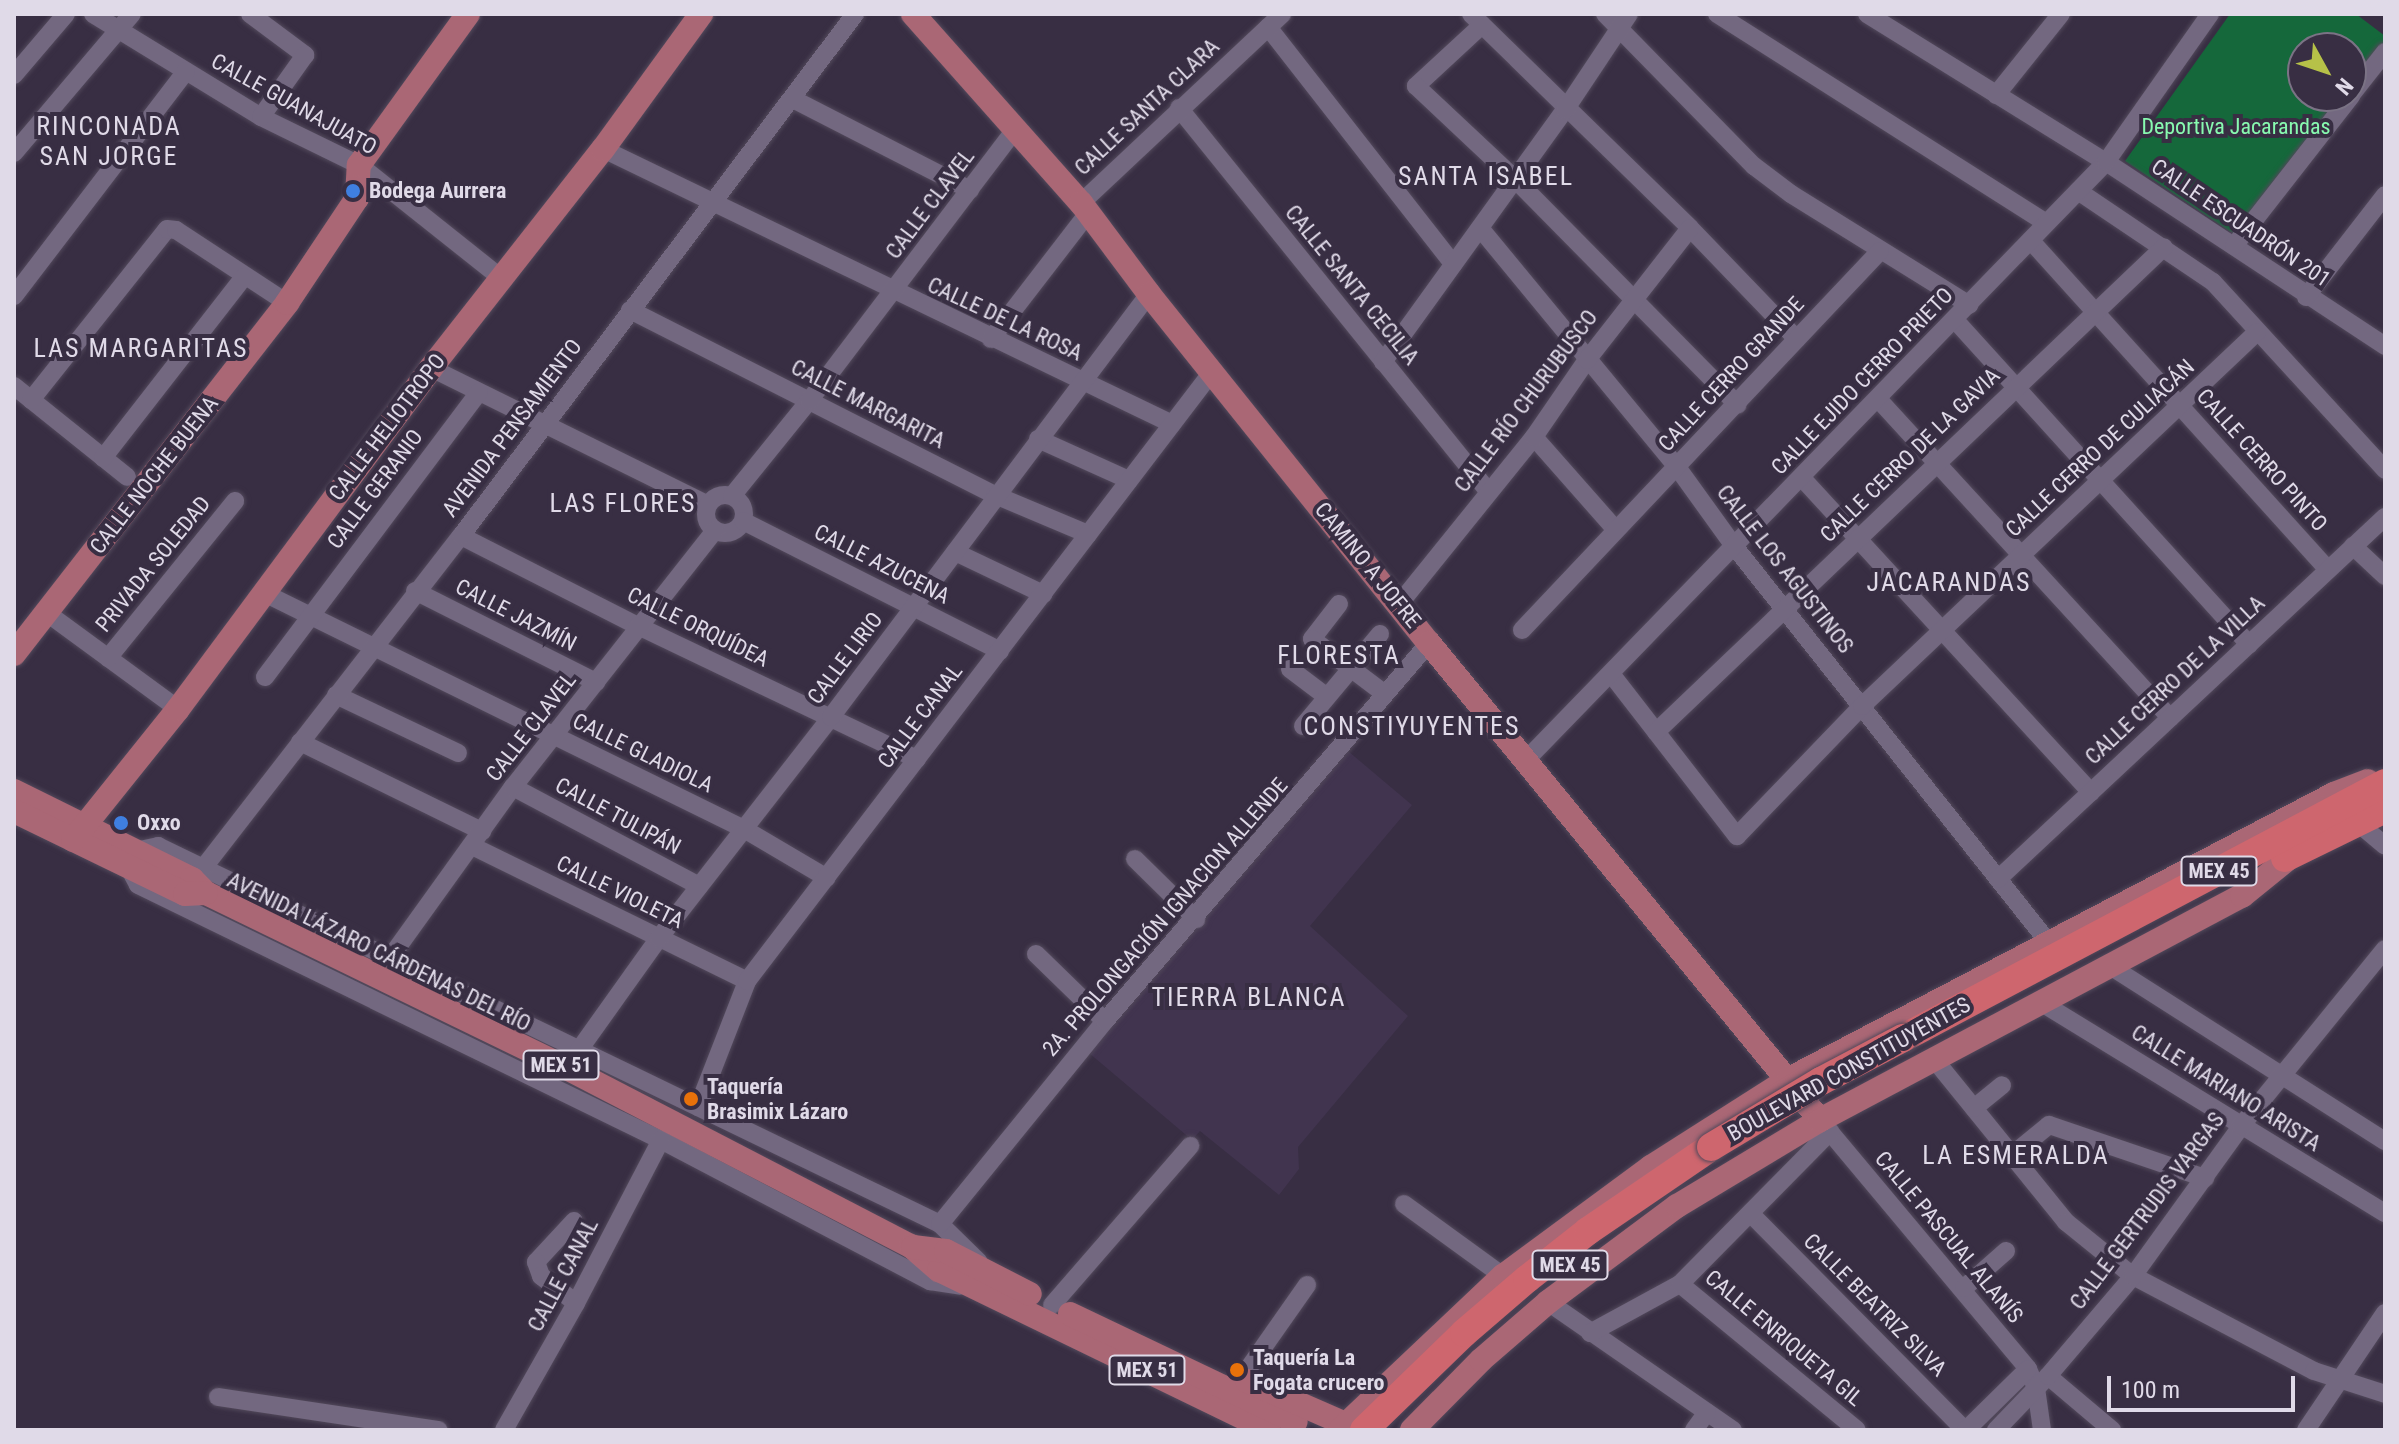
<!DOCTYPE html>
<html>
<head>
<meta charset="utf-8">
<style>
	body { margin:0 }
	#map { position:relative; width:2399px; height:1444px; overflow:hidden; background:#382e43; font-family:"Roboto Condensed",sans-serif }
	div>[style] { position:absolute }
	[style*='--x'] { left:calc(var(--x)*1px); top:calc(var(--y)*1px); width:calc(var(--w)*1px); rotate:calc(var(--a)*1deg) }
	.built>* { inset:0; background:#41344f }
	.green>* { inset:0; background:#15683b }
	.roads { filter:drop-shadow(0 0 2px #52495b) drop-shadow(0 0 2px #52495b) }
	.minor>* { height:18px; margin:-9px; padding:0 9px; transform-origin:9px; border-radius:9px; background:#736880 }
	.minor>.ring { margin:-9px; padding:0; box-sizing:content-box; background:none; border:18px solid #736880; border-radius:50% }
	.major>* { height:24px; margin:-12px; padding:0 12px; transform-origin:12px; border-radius:12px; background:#aa6775 }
	.highway>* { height:28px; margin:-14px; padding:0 14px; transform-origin:14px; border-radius:14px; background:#ce666e }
	.bridges { filter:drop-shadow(0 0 2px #52495b) drop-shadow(0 0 2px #52495b) }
	.highway-bridge>* { height:28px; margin:-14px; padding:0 14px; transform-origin:14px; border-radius:14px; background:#ce666e }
	.dots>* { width:22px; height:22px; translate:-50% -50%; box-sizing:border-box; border:4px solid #382e43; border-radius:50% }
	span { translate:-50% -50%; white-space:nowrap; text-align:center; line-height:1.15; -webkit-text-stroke:8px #382e43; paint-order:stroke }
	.shield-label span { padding:2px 6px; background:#382e43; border:2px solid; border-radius:6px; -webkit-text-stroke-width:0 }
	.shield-label { font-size:20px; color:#e0dae8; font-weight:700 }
	.street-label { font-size:22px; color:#e0dae8 }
	.park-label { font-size:22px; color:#88fab0 }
	.poi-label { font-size:22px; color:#e0dae8; font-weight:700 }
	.left { translate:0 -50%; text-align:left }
	.quarter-label { font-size:26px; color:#e0dae8; letter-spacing:2px }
	.frame { position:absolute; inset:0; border:16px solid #e0dae8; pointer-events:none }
	.north { position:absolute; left:2287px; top:32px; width:80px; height:80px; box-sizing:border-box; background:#382e43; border:2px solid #7b7385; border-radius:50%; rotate:130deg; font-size:22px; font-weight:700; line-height:32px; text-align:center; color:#e0dae8 }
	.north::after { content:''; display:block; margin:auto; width:28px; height:36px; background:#b6c148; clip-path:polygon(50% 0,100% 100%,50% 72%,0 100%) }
	.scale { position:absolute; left:2107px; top:1376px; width:188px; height:36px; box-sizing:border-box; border:4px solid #e0dae8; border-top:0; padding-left:10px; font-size:24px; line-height:28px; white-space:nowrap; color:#e0dae8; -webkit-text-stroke:6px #382e43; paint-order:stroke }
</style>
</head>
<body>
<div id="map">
	<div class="built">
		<div style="clip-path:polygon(1348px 751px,1412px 805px,1310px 926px,1408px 1016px,1298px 1147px,1299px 1169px,1279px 1195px,1200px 1131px,1192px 1140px,1089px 1053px)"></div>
	</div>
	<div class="green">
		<div style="clip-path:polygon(2230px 14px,2356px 14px,2385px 36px,2385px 52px,2351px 96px,2351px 48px,2303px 48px,2303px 96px,2351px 96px,2235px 235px,2125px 161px)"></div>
	</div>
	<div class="roads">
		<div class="minor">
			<div style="--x:93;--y:14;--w:197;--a:31.5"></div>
			<div style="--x:261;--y:117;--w:109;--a:26.1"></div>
			<div style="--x:359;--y:165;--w:181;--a:38.5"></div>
			<div style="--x:250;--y:14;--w:69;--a:36.7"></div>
			<div style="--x:305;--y:55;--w:76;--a:125.4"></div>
			<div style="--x:1471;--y:14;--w:306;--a:44.3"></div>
			<div style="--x:1690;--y:228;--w:154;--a:46.1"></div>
			<div style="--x:1605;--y:14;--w:213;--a:45.6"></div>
			<div style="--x:1754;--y:166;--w:46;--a:37.1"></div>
			<div style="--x:1791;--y:194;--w:210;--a:31.9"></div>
			<div style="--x:1717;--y:14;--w:388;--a:32.4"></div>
			<div style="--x:1867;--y:14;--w:281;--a:31.8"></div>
			<div style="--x:2106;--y:162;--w:334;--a:33.4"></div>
			<div style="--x:1482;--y:25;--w:90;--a:137.3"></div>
			<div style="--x:1416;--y:86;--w:136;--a:43.2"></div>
			<div style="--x:1515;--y:179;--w:317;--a:45.4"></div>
			<div style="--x:1268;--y:27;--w:301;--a:52"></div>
			<div style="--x:14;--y:75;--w:80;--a:-49.6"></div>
			<div style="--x:1996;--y:95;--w:104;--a:-51.3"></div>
			<div style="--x:2351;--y:95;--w:55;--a:-51.7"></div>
			<div style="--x:793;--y:99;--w:199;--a:27.2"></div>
			<div style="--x:1179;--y:108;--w:492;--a:51.1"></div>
			<div style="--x:603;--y:149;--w:632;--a:25.79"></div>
			<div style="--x:14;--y:153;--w:182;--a:-49.7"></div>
			<div style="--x:2078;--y:191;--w:163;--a:34"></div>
			<div style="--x:2213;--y:282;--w:255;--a:47.5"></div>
			<div style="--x:1081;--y:203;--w:276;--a:-43.2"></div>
			<div style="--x:1480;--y:228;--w:310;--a:50.5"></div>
			<div style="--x:1677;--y:467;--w:97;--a:54.2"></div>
			<div style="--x:1734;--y:546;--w:507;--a:51.57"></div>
			<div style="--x:2031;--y:241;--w:443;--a:47.9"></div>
			<div style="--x:2234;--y:246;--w:190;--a:-52"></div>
			<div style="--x:14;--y:296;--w:283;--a:-52.6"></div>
			<div style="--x:2306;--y:297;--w:129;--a:-52.2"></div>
			<div style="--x:630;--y:310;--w:409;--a:26.9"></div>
			<div style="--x:995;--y:495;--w:101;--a:22.8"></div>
			<div style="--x:1955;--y:320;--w:438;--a:47.8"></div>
			<div style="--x:991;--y:339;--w:159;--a:-52.4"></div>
			<div style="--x:1383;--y:362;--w:311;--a:-54.2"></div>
			<div style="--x:1565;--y:110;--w:115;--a:-56.3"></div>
			<div style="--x:431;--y:368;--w:309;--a:26.3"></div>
			<div style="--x:14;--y:386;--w:145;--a:38.8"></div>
			<div style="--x:31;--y:400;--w:218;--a:-51.5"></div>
			<div style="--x:167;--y:229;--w:9;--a:6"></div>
			<div style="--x:176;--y:230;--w:133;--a:33.3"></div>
			<div style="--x:1879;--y:400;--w:431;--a:47.5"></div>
			<div style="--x:1534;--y:437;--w:123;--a:48.6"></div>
			<div style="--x:1038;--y:439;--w:100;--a:24.3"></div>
			<div style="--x:103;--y:458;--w:229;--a:-52.1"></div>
			<div style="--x:1802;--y:478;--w:427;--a:47.4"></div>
			<div class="ring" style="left:706px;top:495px;width:20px;height:20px"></div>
			<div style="--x:732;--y:496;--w:122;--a:-51"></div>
			<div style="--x:809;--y:401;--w:343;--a:-52.8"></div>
			<div style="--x:743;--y:521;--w:288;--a:26.8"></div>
			<div style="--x:461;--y:536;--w:199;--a:27"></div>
			<div style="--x:638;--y:626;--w:309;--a:25.5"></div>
			<div style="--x:2353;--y:546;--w:44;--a:43.2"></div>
			<div style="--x:955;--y:552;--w:98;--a:25.5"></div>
			<div style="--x:415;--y:591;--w:203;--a:26.7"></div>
			<div style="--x:264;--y:593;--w:535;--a:26.18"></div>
			<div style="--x:744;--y:829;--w:96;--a:30.6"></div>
			<div style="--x:1400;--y:603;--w:213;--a:-51.1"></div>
			<div style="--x:1534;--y:437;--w:93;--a:-55.5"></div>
			<div style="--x:1587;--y:360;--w:167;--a:-52"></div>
			<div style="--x:1339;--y:604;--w:44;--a:127.6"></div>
			<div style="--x:1312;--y:639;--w:91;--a:37"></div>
			<div style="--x:47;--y:613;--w:162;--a:36.2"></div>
			<div style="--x:1522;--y:630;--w:521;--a:-46.63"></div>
			<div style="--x:108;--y:658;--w:202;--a:-51"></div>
			<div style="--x:1290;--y:669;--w:46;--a:37.1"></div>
			<div style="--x:1612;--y:675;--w:204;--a:52.2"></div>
			<div style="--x:1737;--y:836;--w:180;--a:-46.1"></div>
			<div style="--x:1862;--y:706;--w:544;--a:-43.44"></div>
			<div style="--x:265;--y:677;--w:356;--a:-53.1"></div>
			<div style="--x:336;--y:695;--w:135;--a:25.4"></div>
			<div style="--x:1303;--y:726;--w:120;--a:-50.1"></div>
			<div style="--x:1656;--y:732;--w:702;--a:-43.67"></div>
			<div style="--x:300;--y:742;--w:203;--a:26.1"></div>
			<div style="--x:1525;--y:761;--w:834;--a:-45.87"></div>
			<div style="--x:2106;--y:162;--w:181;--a:-54.9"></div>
			<div style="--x:513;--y:787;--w:211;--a:28"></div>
			<div style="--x:2358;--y:823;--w:35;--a:40"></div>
			<div style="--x:472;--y:846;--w:306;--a:26.1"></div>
			<div style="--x:135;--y:851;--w:24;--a:-12"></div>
			<div style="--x:158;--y:846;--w:869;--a:25.8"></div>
			<div style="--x:940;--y:1224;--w:54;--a:44.3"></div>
			<div style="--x:1135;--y:859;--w:86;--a:44.5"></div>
			<div style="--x:128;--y:866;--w:21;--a:62"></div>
			<div style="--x:138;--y:885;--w:582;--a:25.99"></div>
			<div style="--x:661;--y:1140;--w:304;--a:27.7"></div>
			<div style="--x:930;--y:1281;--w:30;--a:9"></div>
			<div style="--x:204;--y:867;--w:419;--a:-52.2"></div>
			<div style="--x:461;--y:536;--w:654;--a:-52.95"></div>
			<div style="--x:1998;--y:879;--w:530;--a:-43.09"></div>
			<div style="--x:1036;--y:954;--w:96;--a:44.2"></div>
			<div style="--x:390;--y:958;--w:211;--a:-54.3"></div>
			<div style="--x:513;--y:787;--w:327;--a:-51.8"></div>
			<div style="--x:2110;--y:966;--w:326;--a:32.5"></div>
			<div style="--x:2042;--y:1003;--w:402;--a:31.5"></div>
			<div style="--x:579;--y:1050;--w:138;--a:-54.5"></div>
			<div style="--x:659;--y:938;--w:280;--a:-52.1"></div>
			<div style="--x:831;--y:717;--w:529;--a:-53.07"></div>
			<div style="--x:1934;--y:1059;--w:210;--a:51"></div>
			<div style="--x:2066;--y:1222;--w:86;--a:38.9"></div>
			<div style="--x:2133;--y:1276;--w:204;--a:27.7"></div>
			<div style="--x:2314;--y:1371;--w:75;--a:17.9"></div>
			<div style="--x:698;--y:1107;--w:135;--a:-68.7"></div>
			<div style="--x:747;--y:981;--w:766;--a:-52.64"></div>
			<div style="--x:1974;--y:1108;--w:36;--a:-39"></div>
			<div style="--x:1820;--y:1120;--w:324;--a:50.1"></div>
			<div style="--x:2028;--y:1369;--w:21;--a:67"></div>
			<div style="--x:2036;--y:1388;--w:42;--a:81.9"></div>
			<div style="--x:2011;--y:1156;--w:49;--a:-39.2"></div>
			<div style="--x:2049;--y:1125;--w:165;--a:18.8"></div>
			<div style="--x:1404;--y:1204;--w:122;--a:36"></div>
			<div style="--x:1751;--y:1214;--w:304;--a:45.3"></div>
			<div style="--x:574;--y:1221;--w:56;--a:132.8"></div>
			<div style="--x:536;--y:1262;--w:15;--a:70"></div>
			<div style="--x:541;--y:1276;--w:44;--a:37.6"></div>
			<div style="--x:940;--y:1224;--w:262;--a:-50.9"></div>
			<div style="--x:1105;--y:1021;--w:498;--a:-49.4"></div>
			<div style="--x:1680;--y:1284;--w:229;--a:39.5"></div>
			<div style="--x:1964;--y:1288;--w:56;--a:-41.4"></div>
			<div style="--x:1548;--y:1302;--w:225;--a:34.7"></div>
			<div style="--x:1052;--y:1305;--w:211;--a:-49"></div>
			<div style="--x:1590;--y:1333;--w:102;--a:-28.6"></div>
			<div style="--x:1680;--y:1284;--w:214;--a:-45.4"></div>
			<div style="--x:2048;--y:1376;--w:84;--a:40.2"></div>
			<div style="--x:1241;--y:1379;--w:115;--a:-54.9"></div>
			<div style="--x:218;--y:1397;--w:223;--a:8.5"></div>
			<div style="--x:504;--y:1430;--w:146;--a:-60.4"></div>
			<div style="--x:576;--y:1303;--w:184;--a:-62.5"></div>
			<div style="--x:1694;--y:1430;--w:22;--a:-54"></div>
			<div style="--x:1966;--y:1430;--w:87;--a:-44.5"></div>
			<div style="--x:1996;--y:1430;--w:75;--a:-46.1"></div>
			<div style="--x:2048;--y:1376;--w:131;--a:-49.6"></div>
			<div style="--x:2133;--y:1276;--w:185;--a:-54.2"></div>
			<div style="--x:2241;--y:1126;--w:228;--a:-50.9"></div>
			<div style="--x:2306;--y:1430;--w:141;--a:-56"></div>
		</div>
		<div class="major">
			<div style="--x:913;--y:14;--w:253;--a:48.4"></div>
			<div style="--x:1081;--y:203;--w:114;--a:53.2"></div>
			<div style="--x:1149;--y:294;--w:447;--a:51.3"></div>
			<div style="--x:1429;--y:643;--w:617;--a:50.66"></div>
			<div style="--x:14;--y:654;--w:445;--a:-52.1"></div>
			<div style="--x:287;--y:303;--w:126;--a:-56.3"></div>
			<div style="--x:357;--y:198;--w:33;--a:-87"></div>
			<div style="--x:359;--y:165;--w:186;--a:-54.2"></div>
			<div style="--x:14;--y:791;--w:199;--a:26.3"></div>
			<div style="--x:192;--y:879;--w:20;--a:45"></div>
			<div style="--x:206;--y:893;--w:401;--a:25.9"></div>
			<div style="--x:567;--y:1068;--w:387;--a:27.4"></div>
			<div style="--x:911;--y:1246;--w:37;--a:41"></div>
			<div style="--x:939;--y:1270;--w:367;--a:25.9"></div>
			<div style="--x:14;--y:811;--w:190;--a:25.9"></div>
			<div style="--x:185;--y:894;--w:21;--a:-3"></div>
			<div style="--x:73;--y:840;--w:168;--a:-51.3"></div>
			<div style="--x:178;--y:709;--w:425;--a:-53.4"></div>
			<div style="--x:431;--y:368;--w:278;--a:-51.9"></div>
			<div style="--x:603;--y:149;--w:167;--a:-54"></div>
			<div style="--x:913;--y:1247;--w:33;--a:7"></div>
			<div style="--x:946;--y:1251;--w:94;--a:27.1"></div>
			<div style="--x:1070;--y:1314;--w:250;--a:25.5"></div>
			<div style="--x:1247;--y:1381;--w:120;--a:23.6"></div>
			<div style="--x:1340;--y:1430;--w:224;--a:-43.4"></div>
			<div style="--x:1503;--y:1276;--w:184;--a:-36.4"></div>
			<div style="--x:1651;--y:1167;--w:164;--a:-32.5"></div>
			<div style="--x:1789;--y:1079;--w:615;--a:-27.61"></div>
			<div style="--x:2334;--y:794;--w:36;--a:-21"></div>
			<div style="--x:1412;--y:1430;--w:98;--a:-45.4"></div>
			<div style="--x:1481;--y:1360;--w:89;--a:-40.9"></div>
			<div style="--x:1548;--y:1302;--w:161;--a:-36.7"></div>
			<div style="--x:1677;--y:1206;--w:167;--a:-31"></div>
			<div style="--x:1820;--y:1120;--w:478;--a:-28"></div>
			<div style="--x:2242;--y:896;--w:68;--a:-39.1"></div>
		</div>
		<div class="highway">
			<div style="--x:2285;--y:858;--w:111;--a:-26.1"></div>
			<div style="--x:1903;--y:1038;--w:545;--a:-27.88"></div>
			<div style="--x:1364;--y:1430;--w:139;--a:-44.1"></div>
			<div style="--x:1464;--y:1333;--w:83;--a:-40.6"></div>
			<div style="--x:1527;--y:1279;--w:78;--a:-38.2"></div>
			<div style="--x:1588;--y:1231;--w:149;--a:-34.3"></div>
		</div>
	</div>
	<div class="bridges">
		<div class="highway-bridge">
			<div style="--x:1711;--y:1147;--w:128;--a:-31"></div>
			<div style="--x:1821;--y:1081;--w:93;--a:-27.7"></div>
		</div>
	</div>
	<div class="dots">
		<div style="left:353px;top:191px;background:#3f7fe0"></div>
		<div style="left:121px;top:823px;background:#3f7fe0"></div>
		<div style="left:691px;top:1099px;background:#e8710a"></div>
		<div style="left:1237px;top:1370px;background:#e8710a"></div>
	</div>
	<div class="shield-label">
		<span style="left:2219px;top:871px">MEX 45</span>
		<span style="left:561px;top:1065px">MEX 51</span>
		<span style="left:1570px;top:1265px">MEX 45</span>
		<span style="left:1147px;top:1370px">MEX 51</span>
	</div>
	<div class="street-label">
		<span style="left:294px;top:104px;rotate:29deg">CALLE GUANAJUATO</span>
		<span style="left:1147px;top:107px;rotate:-43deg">CALLE SANTA CLARA</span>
		<span style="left:930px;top:204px;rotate:-53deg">CALLE CLAVEL</span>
		<span style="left:2241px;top:223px;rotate:34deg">CALLE ESCUADRÓN 201</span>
		<span style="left:1352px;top:285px;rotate:51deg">CALLE SANTA CECILIA</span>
		<span style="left:1005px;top:319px;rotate:25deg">CALLE DE LA ROSA</span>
		<span style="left:1731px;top:374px;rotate:-47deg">CALLE CERRO GRANDE</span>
		<span style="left:1862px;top:381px;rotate:-46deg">CALLE EJIDO CERRO PRIETO</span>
		<span style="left:1526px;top:401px;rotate:-53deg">CALLE RÍO CHURUBUSCO</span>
		<span style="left:868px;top:404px;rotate:27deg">CALLE MARGARITA</span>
		<span style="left:387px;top:427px;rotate:-53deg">CALLE HELIOTROPO</span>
		<span style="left:512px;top:428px;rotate:-53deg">AVENIDA PENSAMIENTO</span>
		<span style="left:2100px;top:448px;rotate:-43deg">CALLE CERRO DE CULIACÁN</span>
		<span style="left:1910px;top:455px;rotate:-44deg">CALLE CERRO DE LA GAVIA</span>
		<span style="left:2262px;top:460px;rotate:48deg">CALLE CERRO PINTO</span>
		<span style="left:154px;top:475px;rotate:-52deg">CALLE NOCHE BUENA</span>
		<span style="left:375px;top:489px;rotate:-53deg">CALLE GERANIO</span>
		<span style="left:153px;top:564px;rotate:-51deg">PRIVADA SOLEDAD</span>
		<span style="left:882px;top:564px;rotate:27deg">CALLE AZUCENA</span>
		<span style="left:1368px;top:565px;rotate:51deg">CAMINO A JOFRE</span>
		<span style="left:1785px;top:569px;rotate:52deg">CALLE LOS AGUSTINOS</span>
		<span style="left:516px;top:615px;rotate:27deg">CALLE JAZMÍN</span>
		<span style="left:698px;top:627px;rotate:26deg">CALLE ORQUÍDEA</span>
		<span style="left:845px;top:658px;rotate:-53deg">CALLE LIRIO</span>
		<span style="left:2175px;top:680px;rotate:-43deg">CALLE CERRO DE LA VILLA</span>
		<span style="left:920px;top:716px;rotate:-53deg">CALLE CANAL</span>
		<span style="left:531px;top:727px;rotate:-52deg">CALLE CLAVEL</span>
		<span style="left:643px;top:753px;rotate:26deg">CALLE GLADIOLA</span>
		<span style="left:618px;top:816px;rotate:28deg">CALLE TULIPÁN</span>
		<span style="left:620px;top:892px;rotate:26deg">CALLE VIOLETA</span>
		<span style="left:1165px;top:917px;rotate:-49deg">2A. PROLONGACIÓN IGNACION ALLENDE</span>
		<span style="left:379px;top:952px;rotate:26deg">AVENIDA LÁZARO CÁRDENAS DEL RÍO</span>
		<span style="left:1849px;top:1069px;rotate:-29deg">BOULEVARD CONSTITUYENTES</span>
		<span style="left:2226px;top:1088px;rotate:32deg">CALLE MARIANO ARISTA</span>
		<span style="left:2147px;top:1211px;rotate:-53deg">CALLE GERTRUDIS VARGAS</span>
		<span style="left:1949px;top:1237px;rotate:50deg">CALLE PASCUAL ALANÍS</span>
		<span style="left:563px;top:1275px;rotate:-62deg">CALLE CANAL</span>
		<span style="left:1875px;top:1305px;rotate:45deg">CALLE BEATRIZ SILVA</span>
		<span style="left:1784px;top:1338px;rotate:40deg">CALLE ENRIQUETA GIL</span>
	</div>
	<div class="park-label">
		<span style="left:2236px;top:127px">Deportiva Jacarandas</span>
	</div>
	<div class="poi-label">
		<span class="left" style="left:369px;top:191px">Bodega Aurrera</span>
		<span class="left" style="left:137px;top:823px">Oxxo</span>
		<span class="left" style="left:707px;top:1099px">Taquería<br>Brasimix Lázaro</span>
		<span class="left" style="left:1253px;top:1370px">Taquería La<br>Fogata crucero</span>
	</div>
	<div class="quarter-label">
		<span style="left:109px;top:142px">RINCONADA<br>SAN JORGE</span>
		<span style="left:1486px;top:177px">SANTA ISABEL</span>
		<span style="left:141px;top:349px">LAS MARGARITAS</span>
		<span style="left:623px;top:504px">LAS FLORES</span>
		<span style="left:1949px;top:583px">JACARANDAS</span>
		<span style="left:1339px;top:656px">FLORESTA</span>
		<span style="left:1412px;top:727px">CONSTIYUYENTES</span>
		<span style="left:1249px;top:998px">TIERRA BLANCA</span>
		<span style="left:2016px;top:1156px">LA ESMERALDA</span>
	</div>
	<div class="frame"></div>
	<div class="north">N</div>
	<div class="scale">100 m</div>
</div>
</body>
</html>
